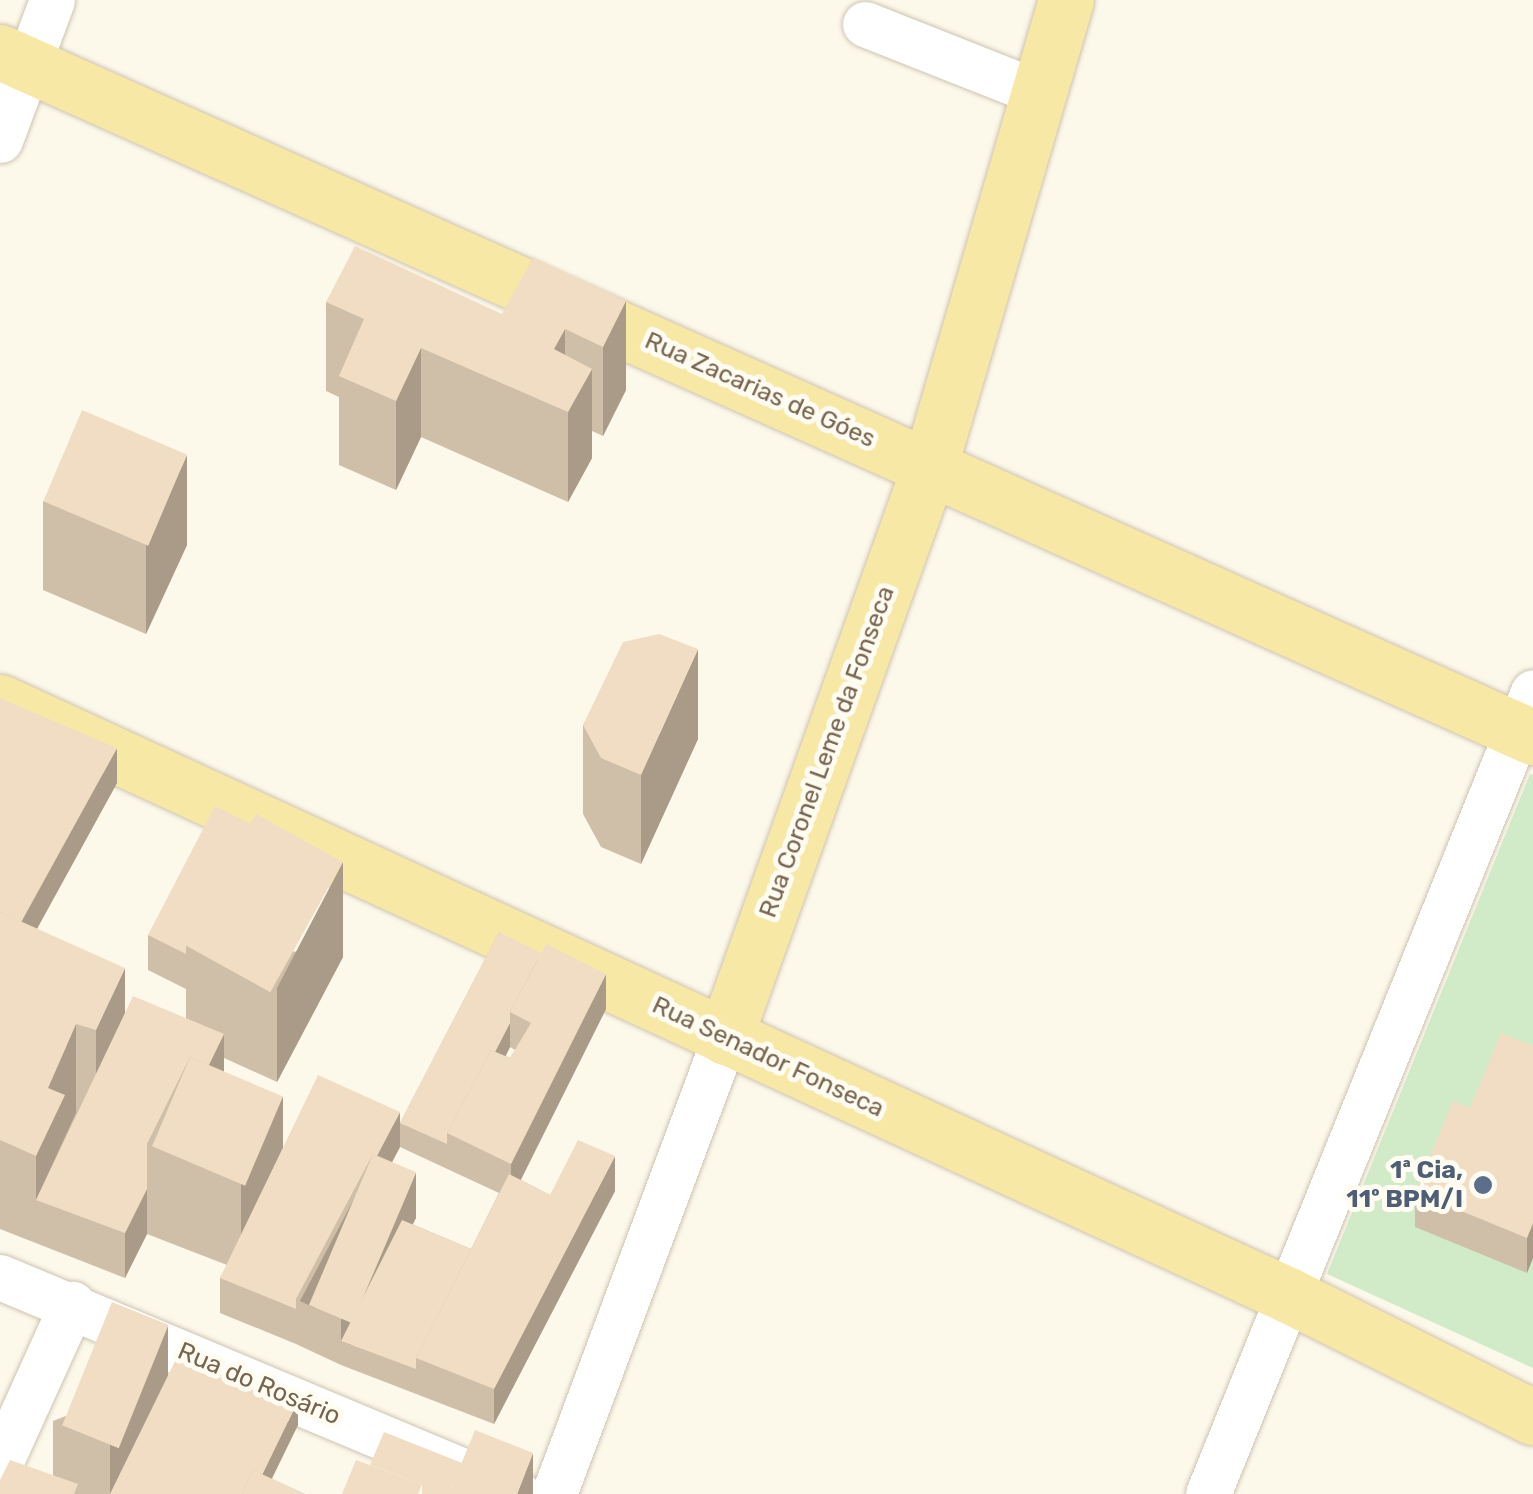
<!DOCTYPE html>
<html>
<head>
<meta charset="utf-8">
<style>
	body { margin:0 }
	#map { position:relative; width:1533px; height:1494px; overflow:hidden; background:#fcf9eb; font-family:Rubik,sans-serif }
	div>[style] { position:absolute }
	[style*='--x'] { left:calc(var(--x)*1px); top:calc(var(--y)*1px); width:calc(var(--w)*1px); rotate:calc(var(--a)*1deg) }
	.green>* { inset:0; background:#d1ebc9 }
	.roads { filter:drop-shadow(0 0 2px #cfc3b0) drop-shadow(0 0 2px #cfc3b0) }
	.minor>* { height:45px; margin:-22.5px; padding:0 22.5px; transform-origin:22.5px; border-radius:22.5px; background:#fff }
	.major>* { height:55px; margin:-27.5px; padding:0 27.5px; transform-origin:27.5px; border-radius:27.5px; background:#f8e8a6 }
	.wall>* { inset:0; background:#cfbea8 }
	.shaded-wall>* { inset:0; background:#a99b88 }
	.building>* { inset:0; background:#f1ddc3; transform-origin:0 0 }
	.dots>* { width:28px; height:28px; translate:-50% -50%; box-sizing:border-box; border:5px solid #fffcf2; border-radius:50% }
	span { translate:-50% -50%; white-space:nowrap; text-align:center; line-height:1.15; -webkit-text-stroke:10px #fffcf2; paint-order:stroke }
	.street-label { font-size:25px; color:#78644e }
	.service-label { font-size:25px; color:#4e5e75; font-weight:700 }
	.right { translate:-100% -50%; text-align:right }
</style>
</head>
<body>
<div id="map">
	<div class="green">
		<div style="clip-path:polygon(1530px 774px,1533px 775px,1533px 1368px,1327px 1274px)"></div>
	</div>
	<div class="roads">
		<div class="minor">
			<div style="--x:865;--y:24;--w:187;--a:21.6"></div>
			<div style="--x:0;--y:140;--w:149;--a:-69.6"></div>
			<div style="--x:0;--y:1277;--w:562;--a:22.73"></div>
			<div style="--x:0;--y:1463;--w:175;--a:-65.6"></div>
			<div style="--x:554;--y:1494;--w:488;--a:-69.5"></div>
			<div style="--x:1208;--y:1494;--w:865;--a:-67.94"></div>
		</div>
		<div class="major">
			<div style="--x:0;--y:52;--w:1679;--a:24.08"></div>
			<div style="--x:0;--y:702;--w:1418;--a:24.72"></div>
			<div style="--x:1288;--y:1295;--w:274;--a:26.5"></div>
			<div style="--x:725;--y:1037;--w:608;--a:-70.28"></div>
			<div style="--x:930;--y:465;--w:484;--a:-73.7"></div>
		</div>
	</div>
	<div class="wall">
		<div style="clip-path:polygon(626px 301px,626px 390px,603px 436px,592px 431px,592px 458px,568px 502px,421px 437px,396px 490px,339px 465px,339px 397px,326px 391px,326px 302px,502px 314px)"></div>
		<div style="clip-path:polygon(43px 501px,187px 545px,146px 634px,43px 590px)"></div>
		<div style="clip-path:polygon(evenodd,0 698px,117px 783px,37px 929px,125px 1013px,186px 1018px,186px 989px,148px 970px,148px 935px,343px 957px,277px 1082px,224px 1058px,224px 1072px,283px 1148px,400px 1123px,499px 932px,606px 1009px,521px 1180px,550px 1195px,615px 1191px,494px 1424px,341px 1365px,296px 1344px,220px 1313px,220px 1278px,227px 1265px,147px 1234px,125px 1278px,0 1229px,0 698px,510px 1047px,515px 1050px,510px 1058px,506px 1056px,510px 1047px,0 698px,400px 1147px,499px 1193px,471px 1249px,412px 1224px,416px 1218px,392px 1162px,400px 1147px)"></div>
		<div style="clip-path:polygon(583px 725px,698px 739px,641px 864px,601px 847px,583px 814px)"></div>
		<div style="clip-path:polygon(1533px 1046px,1533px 1258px,1527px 1273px,1415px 1227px,1415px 1192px,1470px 1108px)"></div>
		<div style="clip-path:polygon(168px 1376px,298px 1425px,272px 1479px,305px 1494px,0 1494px,53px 1476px,53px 1421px)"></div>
	</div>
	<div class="shaded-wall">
		<div style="clip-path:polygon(626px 301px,626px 390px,603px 436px,603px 347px)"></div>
		<div style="clip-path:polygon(565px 329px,565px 411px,554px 349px)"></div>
		<div style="clip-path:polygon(421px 348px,421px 437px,396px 490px,396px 401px)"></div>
		<div style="clip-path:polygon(592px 369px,592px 458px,568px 502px,568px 412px)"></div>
		<div style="clip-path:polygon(187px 455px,187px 545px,146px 634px,146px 545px)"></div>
		<div style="clip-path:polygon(698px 649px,698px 739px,641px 864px,641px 775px)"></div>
		<div style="clip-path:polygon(117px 748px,117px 783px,0 996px,0 961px)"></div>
		<div style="clip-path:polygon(343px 862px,343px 957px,277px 1082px,277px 988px)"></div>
		<div style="clip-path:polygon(125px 968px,125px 1058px,96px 1119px,96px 1030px)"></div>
		<div style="clip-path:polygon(606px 974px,606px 1009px,511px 1199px,511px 1164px)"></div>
		<div style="clip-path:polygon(510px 1023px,510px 1047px,462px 1140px,452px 1135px)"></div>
		<div style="clip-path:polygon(76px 1024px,76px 1113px,36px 1200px,36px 1245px,36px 1156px,48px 1088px)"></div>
		<div style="clip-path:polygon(224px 1034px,224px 1079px,165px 1152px)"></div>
		<div style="clip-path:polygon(283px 1096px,283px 1186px,241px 1271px,241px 1182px)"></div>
		<div style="clip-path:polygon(400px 1112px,400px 1147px,315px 1308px,300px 1301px)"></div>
		<div style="clip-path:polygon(615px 1156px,615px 1191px,494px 1424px,494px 1389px)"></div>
		<div style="clip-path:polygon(416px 1172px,416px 1218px,351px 1345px,341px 1341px,341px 1320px)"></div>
		<div style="clip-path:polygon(147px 1189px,147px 1234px,125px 1278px,125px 1233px)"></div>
		<div style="clip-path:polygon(1533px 1223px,1533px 1258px,1527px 1273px,1527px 1238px)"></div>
		<div style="clip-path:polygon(168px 1325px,168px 1403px,122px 1494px,110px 1494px,110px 1441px)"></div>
		<div style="clip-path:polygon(298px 1401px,298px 1425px,264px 1494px,253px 1494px)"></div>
		<div style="clip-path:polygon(533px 1453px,533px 1494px,517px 1494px)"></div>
	</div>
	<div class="building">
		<div style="clip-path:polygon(355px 246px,502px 314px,533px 257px,626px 301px,603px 347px,565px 329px,554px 349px,592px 369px,568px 412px,421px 348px,396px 401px,339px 376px,364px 319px,326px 302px)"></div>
		<div style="left:82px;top:410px;width:114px;height:99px;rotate:23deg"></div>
		<div style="clip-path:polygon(659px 634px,698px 649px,641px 775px,601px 758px,583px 725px,623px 642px)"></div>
		<div style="clip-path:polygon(0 698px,117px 748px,21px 922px,0 912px)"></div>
		<div style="clip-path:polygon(215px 806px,251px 824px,186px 945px,186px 954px,148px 935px)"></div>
		<div style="left:256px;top:814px;width:99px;height:149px;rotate:29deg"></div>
		<div style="clip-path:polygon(0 912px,125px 968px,96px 1030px,76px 1024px,48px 1088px,65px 1095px,36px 1156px,0 1140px)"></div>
		<div style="clip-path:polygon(499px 932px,541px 953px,510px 1012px,510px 1023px,495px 1052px,491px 1050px,447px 1133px,447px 1144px,400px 1123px)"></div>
		<div style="clip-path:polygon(546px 944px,606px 974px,511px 1164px,447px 1133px,491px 1050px,510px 1058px,531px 1023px,510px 1012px)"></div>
		<div style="clip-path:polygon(133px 996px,224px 1034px,209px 1065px,190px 1057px,147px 1144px,147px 1189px,125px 1233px,36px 1200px)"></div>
		<div style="clip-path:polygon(1501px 1033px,1533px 1046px,1533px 1223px,1527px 1238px,1415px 1192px,1453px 1101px,1470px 1108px)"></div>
		<div style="left:190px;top:1057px;width:101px;height:97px;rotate:23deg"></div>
		<div style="clip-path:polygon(318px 1075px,400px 1112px,377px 1156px,373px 1154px,296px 1299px,296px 1309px,220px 1278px)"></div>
		<div style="clip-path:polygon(578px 1140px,615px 1156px,494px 1389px,416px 1358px,509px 1174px,550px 1195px)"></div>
		<div style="left:373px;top:1154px;width:47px;height:164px;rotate:23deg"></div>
		<div style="clip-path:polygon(402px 1220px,471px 1249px,416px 1358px,416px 1369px,341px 1341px)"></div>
		<div style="left:112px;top:1302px;width:61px;height:133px;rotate:22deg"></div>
		<div style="clip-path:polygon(180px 1351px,298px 1401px,262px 1475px,253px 1470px,242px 1494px,110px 1494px)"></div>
		<div style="clip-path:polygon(475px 1430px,533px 1453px,517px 1494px,449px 1494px)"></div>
		<div style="clip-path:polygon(384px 1432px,462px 1463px,449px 1494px,422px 1494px,422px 1484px,370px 1465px)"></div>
		<div style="clip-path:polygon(10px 1460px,78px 1484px,74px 1494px,0 1494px,0 1480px)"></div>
		<div style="clip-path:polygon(356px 1460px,422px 1484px,418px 1494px,342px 1494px)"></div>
		<div style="clip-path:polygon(253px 1470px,305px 1494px,242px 1494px)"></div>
	</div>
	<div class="dots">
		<div style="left:1483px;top:1185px;background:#5c6f8a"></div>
	</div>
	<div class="street-label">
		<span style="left:760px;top:390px;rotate:24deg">Rua Zacarias de Góes</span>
		<span style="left:827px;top:752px;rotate:-70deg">Rua Coronel Leme da Fonseca</span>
		<span style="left:768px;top:1057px;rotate:25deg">Rua Senador Fonseca</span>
		<span style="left:259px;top:1384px;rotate:23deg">Rua do Rosário</span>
	</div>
	<div class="service-label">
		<span class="right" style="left:1463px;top:1185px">1ª Cia,<br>11º BPM/I</span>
	</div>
</div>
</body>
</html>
